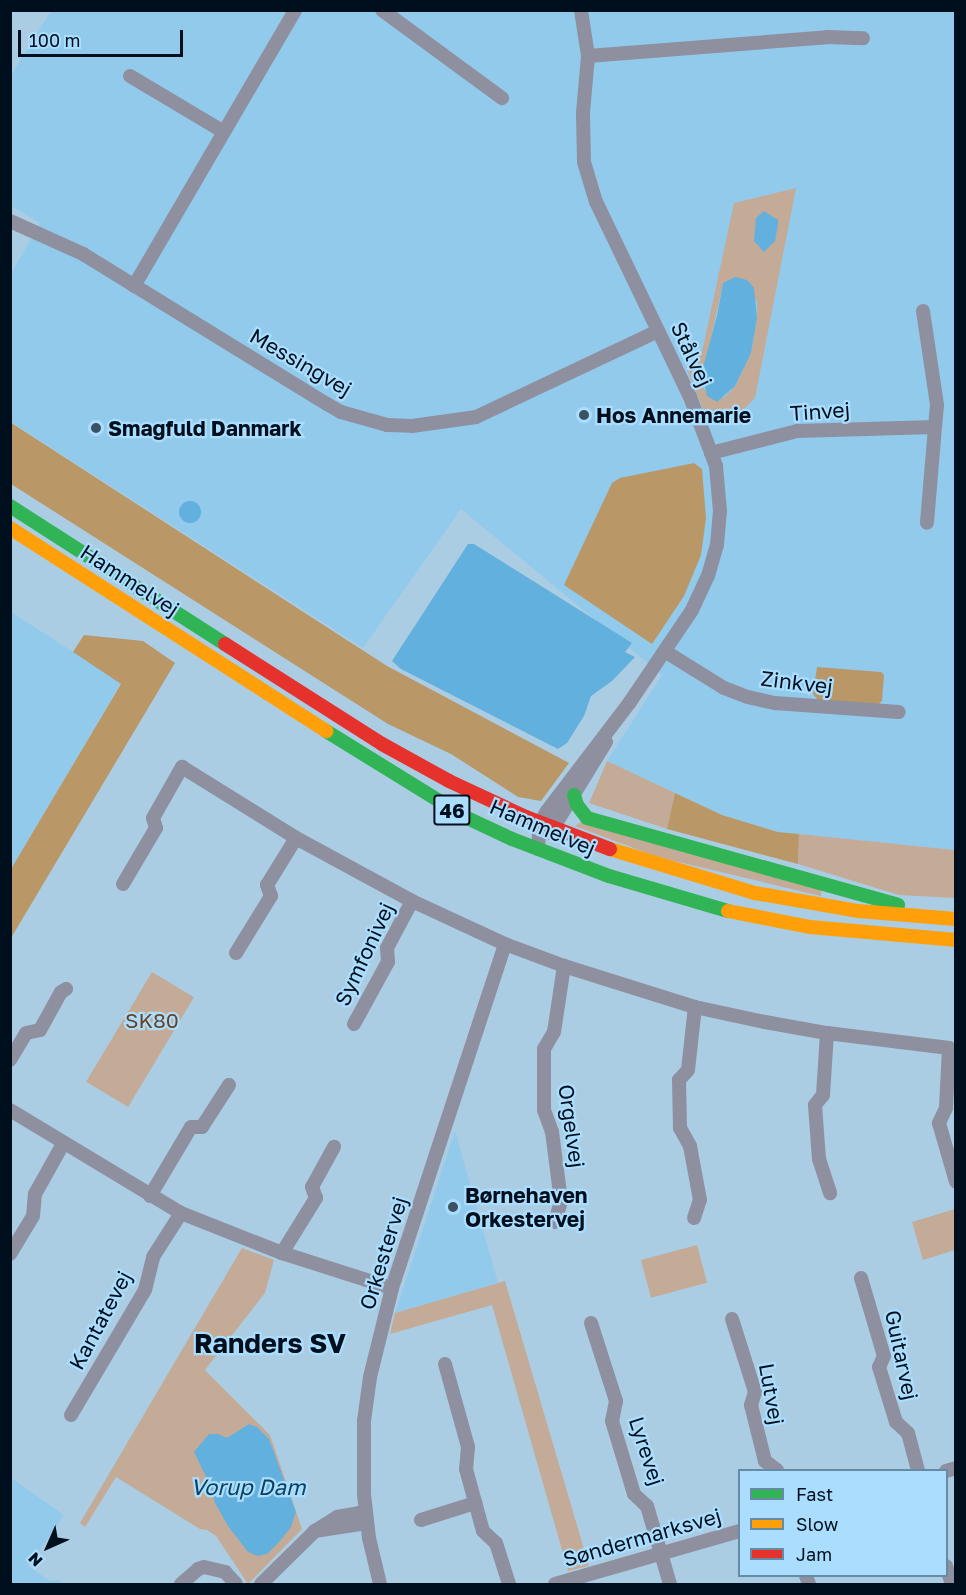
<!DOCTYPE html>
<html>
<head>
<meta charset="utf-8">
<style>
	body { margin:0 }
	#map { position:relative; width:966px; height:1595px; overflow:hidden; background:#aacde3; font-family:"Golos Text",sans-serif }
	div>[style] { position:absolute }
	[style*='--x'] { left:calc(var(--x)*1px); top:calc(var(--y)*1px); width:calc(var(--w)*1px); rotate:calc(var(--a)*1deg) }
	.built>* { inset:0; background:#92caec }
	.green>* { inset:0; background:#c4ab97; transform-origin:0 0 }
	.forest>* { inset:0; background:#ba9767 }
	.water>* { inset:0; background:#62b0dd }
	.round { border-radius:50% }
	.street>* { height:14px; margin:-7px; padding:0 7px; transform-origin:7px; border-radius:7px; background:#8e90a0 }
	.fast>* { height:14px; margin:-7px; padding:0 7px; transform-origin:7px; border-radius:7px; background:#30b455 }
	.slow>* { height:14px; margin:-7px; padding:0 7px; transform-origin:7px; border-radius:7px; background:#ff9f0a }
	.jam>* { height:14px; margin:-7px; padding:0 7px; transform-origin:7px; border-radius:7px; background:#e5322d }
	.dots>* { width:16px; height:16px; translate:-50% -50%; box-sizing:border-box; border:3px solid #abdefe; border-radius:50% }
	span { translate:-50% -50%; white-space:nowrap; text-align:center; line-height:1.15; -webkit-text-stroke:4.5px #abdefe; paint-order:stroke }
	.shield-label span { padding:2px 4px; background:#abdefe; border:2px solid; border-radius:4px; -webkit-text-stroke-width:0 }
	.shield-label { font-size:20px; color:#000f1d; font-weight:700 }
	.street-label { font-size:21px; color:#000f1d }
	.poi-label { font-size:21px; color:#000f1d; font-weight:700 }
	.left { translate:0 -50%; text-align:left }
	.park-label { font-size:21px; color:#6a4222 }
	.water-label { font-size:22px; color:#0b425e; font-style:italic }
	.district-label { font-size:27px; color:#000f1d; font-weight:700 }
	.frame { position:absolute; inset:0; border:12px solid #000f1d; pointer-events:none }
	.legend { position:absolute; left:738px; top:1469px; width:210px; height:108px; box-sizing:border-box; background:#abdefe; border:2px solid #678ba4; margin:0; padding:8px 10px; list-style:none; font-size:18px; color:#000f1d }
	.legend li { display:flex; align-items:center; gap:12px; height:30px }
	.legend b { width:30px; border:2px solid #678ba4 }
	.north { position:absolute; left:18px; top:1517px; width:60px; height:60px; -webkit-text-stroke:4px #abdefe; paint-order:stroke; rotate:225deg; font-size:16px; font-weight:700; line-height:24px; text-align:center; color:#000f1d }
	.north::after { content:''; display:block; margin:auto; width:21px; height:27px; background:#000f1d; clip-path:polygon(50% 0,100% 100%,50% 72%,0 100%) }
	.scale { position:absolute; left:18px; top:30px; width:165px; height:27px; box-sizing:border-box; border:3px solid #000f1d; border-top:0; padding-left:8px; font-size:18px; line-height:21px; white-space:nowrap; color:#000f1d; -webkit-text-stroke:4px #abdefe; paint-order:stroke }
</style>
</head>
<body>
<div id="map">
	<div class="built">
		<div style="clip-path:polygon(51px 11px,955px 11px,955px 850px,778px 832px,722px 815px,607px 761px,662px 675px,461px 509px,363px 648px,11px 422px,11px 274px,40px 223px,11px 206px,10px 77px)"></div>
		<div style="clip-path:polygon(11px 612px,121px 683px,11px 869px)"></div>
		<div style="clip-path:polygon(455px 1131px,498px 1283px,395px 1313px)"></div>
		<div style="clip-path:polygon(11px 1478px,64px 1515px,28px 1566px,50px 1581px,58px 1580px,66px 1584px,11px 1584px)"></div>
	</div>
	<div class="green">
		<div style="clip-path:polygon(evenodd,796px 188px,755px 398px,743px 410px,706px 416px,686px 367px,702px 352px,734px 203px,796px 188px,723px 283px,757px 301px,757px 318px,751px 353px,735px 386px,724px 398px,704px 389px,702px 380px,723px 283px)"></div>
		<div style="clip-path:polygon(607px 761px,675px 793px,667px 829px,589px 803px)"></div>
		<div style="clip-path:polygon(583px 821px,821px 889px,821px 896px,658px 857px,575px 826px)"></div>
		<div style="clip-path:polygon(799px 834px,955px 850px,955px 898px,899px 895px,798px 864px)"></div>
		<div style="left:152px;top:972px;width:49px;height:128px;rotate:31deg"></div>
		<div style="clip-path:polygon(955px 1209px,955px 1250px,923px 1260px,912px 1222px)"></div>
		<div style="left:697px;top:1245px;width:39px;height:58px;rotate:75deg"></div>
		<div style="clip-path:polygon(242px 1248px,274px 1260px,265px 1293px,205px 1370px,270px 1435px,302px 1529px,248px 1584px,216px 1536px,207px 1530px,200px 1529px,116px 1477px,85px 1527px,80px 1523px)"></div>
		<div style="clip-path:polygon(505px 1281px,589px 1566px,568px 1571px,492px 1305px,390px 1334px,395px 1313px)"></div>
	</div>
	<div class="forest">
		<div style="clip-path:polygon(10px 422px,387px 666px,569px 763px,541px 801px,518px 797px,451px 754px,388px 724px,11px 484px)"></div>
		<div style="clip-path:polygon(694px 463px,702px 469px,706px 518px,701px 555px,684px 596px,652px 644px,564px 585px,612px 483px,620px 478px)"></div>
		<div style="clip-path:polygon(84px 635px,143px 641px,175px 663px,11px 938px,11px 869px,121px 684px,73px 652px)"></div>
		<div style="clip-path:polygon(817px 667px,881px 672px,884px 675px,882px 701px,879px 704px,818px 700px,813px 694px)"></div>
		<div style="clip-path:polygon(675px 793px,722px 815px,778px 832px,799px 834px,798px 864px,667px 829px)"></div>
	</div>
	<div class="water">
		<div style="clip-path:polygon(764px 211px,778px 220px,778px 225px,775px 241px,764px 252px,754px 241px,756px 218px)"></div>
		<div style="clip-path:polygon(735px 277px,747px 280px,754px 288px,757px 318px,751px 353px,735px 386px,717px 402px,707px 396px,702px 371px,717px 316px,723px 283px)"></div>
		<div class="round" style="left:179px;top:501px;width:22px;height:22px"></div>
		<div style="clip-path:polygon(468px 544px,474px 544px,632px 643px,625px 652px,635px 657px,612px 681px,591px 696px,584px 716px,567px 743px,558px 749px,401px 669px,392px 661px)"></div>
		<div style="clip-path:polygon(249px 1424px,257px 1427px,269px 1439px,296px 1512px,291px 1527px,280px 1541px,267px 1554px,258px 1556px,248px 1552px,228px 1526px,215px 1503px,209px 1483px,194px 1452px,209px 1434px,218px 1434px,227px 1438px)"></div>
	</div>
	<div class="street">
		<div style="--x:382;--y:10;--w:149;--a:36.3"></div>
		<div style="--x:588;--y:56;--w:240;--a:-4.5"></div>
		<div style="--x:827;--y:37;--w:36;--a:2"></div>
		<div style="--x:130;--y:76;--w:109;--a:30.8"></div>
		<div style="--x:10;--y:221;--w:80;--a:24.3"></div>
		<div style="--x:83;--y:254;--w:286;--a:31.6"></div>
		<div style="--x:327;--y:404;--w:16;--a:30"></div>
		<div style="--x:341;--y:412;--w:48;--a:15.8"></div>
		<div style="--x:387;--y:425;--w:25;--a:2"></div>
		<div style="--x:412;--y:426;--w:65;--a:-8"></div>
		<div style="--x:476;--y:417;--w:201;--a:-25.3"></div>
		<div style="--x:134;--y:286;--w:320;--a:-59.7"></div>
		<div style="--x:923;--y:311;--w:95;--a:81.5"></div>
		<div style="--x:937;--y:405;--w:22;--a:95"></div>
		<div style="--x:711;--y:453;--w:89;--a:-14.3"></div>
		<div style="--x:797;--y:431;--w:138;--a:-1.7"></div>
		<div style="--x:935;--y:427;--w:96;--a:94.8"></div>
		<div style="--x:666;--y:652;--w:68;--a:31.8"></div>
		<div style="--x:724;--y:688;--w:26;--a:21"></div>
		<div style="--x:748;--y:697;--w:28;--a:13"></div>
		<div style="--x:775;--y:703;--w:124;--a:4.2"></div>
		<div style="--x:550;--y:833;--w:107;--a:-58.4"></div>
		<div style="--x:538;--y:849;--w:26;--a:-86"></div>
		<div style="--x:540;--y:823;--w:14;--a:-60"></div>
		<div style="--x:547;--y:811;--w:137;--a:-52.7"></div>
		<div style="--x:630;--y:702;--w:111;--a:-56"></div>
		<div style="--x:692;--y:610;--w:38;--a:-65"></div>
		<div style="--x:708;--y:576;--w:32;--a:-74"></div>
		<div style="--x:717;--y:545;--w:34;--a:-85"></div>
		<div style="--x:720;--y:511;--w:45;--a:-95.1"></div>
		<div style="--x:716;--y:466;--w:74;--a:-110.6"></div>
		<div style="--x:690;--y:397;--w:216;--a:-115.7"></div>
		<div style="--x:596;--y:202;--w:42;--a:-106.7"></div>
		<div style="--x:584;--y:162;--w:49;--a:-91.2"></div>
		<div style="--x:583;--y:113;--w:57;--a:-85"></div>
		<div style="--x:588;--y:56;--w:47;--a:-98.7"></div>
		<div style="--x:123;--y:884;--w:65;--a:-59.5"></div>
		<div style="--x:156;--y:828;--w:10;--a:-107"></div>
		<div style="--x:153;--y:818;--w:59;--a:-60.4"></div>
		<div style="--x:182;--y:767;--w:134;--a:31.9"></div>
		<div style="--x:296;--y:838;--w:132;--a:28.5"></div>
		<div style="--x:412;--y:901;--w:102;--a:24.8"></div>
		<div style="--x:505;--y:944;--w:63;--a:20.4"></div>
		<div style="--x:564;--y:966;--w:137;--a:17.4"></div>
		<div style="--x:695;--y:1007;--w:72;--a:12.1"></div>
		<div style="--x:765;--y:1022;--w:63;--a:10.1"></div>
		<div style="--x:827;--y:1033;--w:123;--a:7"></div>
		<div style="--x:949;--y:1048;--w:60;--a:92.9"></div>
		<div style="--x:946;--y:1108;--w:17;--a:115"></div>
		<div style="--x:939;--y:1123;--w:61;--a:73.9"></div>
		<div style="--x:236;--y:953;--w:67;--a:-58.4"></div>
		<div style="--x:271;--y:896;--w:12;--a:-110"></div>
		<div style="--x:267;--y:885;--w:55;--a:-58.3"></div>
		<div style="--x:354;--y:1024;--w:71;--a:-61.3"></div>
		<div style="--x:388;--y:962;--w:14;--a:-94"></div>
		<div style="--x:387;--y:948;--w:53;--a:-62"></div>
		<div style="--x:827;--y:1033;--w:62;--a:93.7"></div>
		<div style="--x:823;--y:1095;--w:13;--a:129"></div>
		<div style="--x:815;--y:1105;--w:54;--a:85.8"></div>
		<div style="--x:819;--y:1159;--w:36;--a:72"></div>
		<div style="--x:10;--y:1060;--w:31;--a:-59"></div>
		<div style="--x:26;--y:1033;--w:14;--a:-12"></div>
		<div style="--x:40;--y:1030;--w:43;--a:-61.1"></div>
		<div style="--x:61;--y:992;--w:6;--a:-31"></div>
		<div style="--x:10;--y:1110;--w:200;--a:31.1"></div>
		<div style="--x:181;--y:1213;--w:109;--a:21.6"></div>
		<div style="--x:282;--y:1253;--w:115;--a:17.7"></div>
		<div style="--x:150;--y:1196;--w:80;--a:-59.3"></div>
		<div style="--x:191;--y:1127;--w:11;--a:0"></div>
		<div style="--x:202;--y:1127;--w:50;--a:-57.3"></div>
		<div style="--x:694;--y:1218;--w:19;--a:-72"></div>
		<div style="--x:700;--y:1200;--w:55;--a:-100.5"></div>
		<div style="--x:690;--y:1146;--w:21;--a:-119"></div>
		<div style="--x:680;--y:1128;--w:48;--a:-91.2"></div>
		<div style="--x:679;--y:1080;--w:13;--a:-48"></div>
		<div style="--x:688;--y:1070;--w:63;--a:-83.7"></div>
		<div style="--x:555;--y:1222;--w:22;--a:-74"></div>
		<div style="--x:561;--y:1201;--w:70;--a:-97.4"></div>
		<div style="--x:552;--y:1132;--w:23;--a:-110"></div>
		<div style="--x:544;--y:1110;--w:61;--a:-90"></div>
		<div style="--x:544;--y:1049;--w:20;--a:-60"></div>
		<div style="--x:554;--y:1032;--w:67;--a:-81.4"></div>
		<div style="--x:282;--y:1253;--w:65;--a:-58.3"></div>
		<div style="--x:316;--y:1198;--w:12;--a:-110"></div>
		<div style="--x:312;--y:1187;--w:46;--a:-61.2"></div>
		<div style="--x:10;--y:1254;--w:44;--a:-58.8"></div>
		<div style="--x:33;--y:1216;--w:22;--a:-85"></div>
		<div style="--x:35;--y:1194;--w:57;--a:-60.8"></div>
		<div style="--x:861;--y:1278;--w:81;--a:73.6"></div>
		<div style="--x:884;--y:1356;--w:12;--a:114"></div>
		<div style="--x:879;--y:1367;--w:58;--a:72.8"></div>
		<div style="--x:896;--y:1422;--w:16;--a:43"></div>
		<div style="--x:908;--y:1433;--w:38;--a:75"></div>
		<div style="--x:732;--y:1319;--w:77;--a:72.5"></div>
		<div style="--x:755;--y:1392;--w:14;--a:107"></div>
		<div style="--x:751;--y:1405;--w:58;--a:76"></div>
		<div style="--x:765;--y:1461;--w:15;--a:37"></div>
		<div style="--x:591;--y:1323;--w:82;--a:72.2"></div>
		<div style="--x:616;--y:1401;--w:20;--a:101"></div>
		<div style="--x:612;--y:1421;--w:76;--a:73.2"></div>
		<div style="--x:634;--y:1494;--w:18;--a:43"></div>
		<div style="--x:647;--y:1506;--w:81;--a:73.6"></div>
		<div style="--x:445;--y:1364;--w:86;--a:74.5"></div>
		<div style="--x:468;--y:1447;--w:22;--a:95"></div>
		<div style="--x:466;--y:1469;--w:64;--a:74.7"></div>
		<div style="--x:483;--y:1531;--w:18;--a:43"></div>
		<div style="--x:496;--y:1543;--w:43;--a:72.4"></div>
		<div style="--x:71;--y:1415;--w:145;--a:-59.4"></div>
		<div style="--x:145;--y:1290;--w:34;--a:-76"></div>
		<div style="--x:153;--y:1257;--w:52;--a:-57.5"></div>
		<div style="--x:946;--y:1471;--w:10;--a:-17"></div>
		<div style="--x:421;--y:1520;--w:57;--a:-17.5"></div>
		<div style="--x:946;--y:1566;--w:19;--a:72"></div>
		<div style="--x:806;--y:1576;--w:9;--a:69"></div>
		<div style="--x:181;--y:1584;--w:23;--a:-41"></div>
		<div style="--x:198;--y:1569;--w:6;--a:-18"></div>
		<div style="--x:204;--y:1567;--w:22;--a:13"></div>
		<div style="--x:225;--y:1572;--w:16;--a:47"></div>
		<div style="--x:261;--y:1584;--w:76;--a:-44.5"></div>
		<div style="--x:315;--y:1531;--w:26;--a:-32"></div>
		<div style="--x:337;--y:1517;--w:22;--a:-10"></div>
		<div style="--x:359;--y:1513;--w:9;--a:36"></div>
		<div style="--x:366;--y:1518;--w:8;--a:135"></div>
		<div style="--x:360;--y:1524;--w:46;--a:171.2"></div>
		<div style="--x:380;--y:1584;--w:47;--a:-103.4"></div>
		<div style="--x:369;--y:1538;--w:44;--a:-96.5"></div>
		<div style="--x:364;--y:1494;--w:73;--a:-90"></div>
		<div style="--x:364;--y:1421;--w:44;--a:-82.2"></div>
		<div style="--x:370;--y:1377;--w:92;--a:-76.1"></div>
		<div style="--x:392;--y:1288;--w:362;--a:-71.8"></div>
		<div style="--x:555;--y:1584;--w:192;--a:-16"></div>
	</div>
	<div class="fast">
		<div style="--x:10;--y:506;--w:255;--a:32.7"></div>
		<div style="--x:326;--y:731;--w:163;--a:31.7"></div>
		<div style="--x:465;--y:817;--w:52;--a:25.1"></div>
		<div style="--x:512;--y:839;--w:104;--a:20.9"></div>
		<div style="--x:609;--y:876;--w:124;--a:16.4"></div>
		<div style="--x:574;--y:795;--w:10;--a:73"></div>
		<div style="--x:577;--y:805;--w:16;--a:52"></div>
		<div style="--x:587;--y:818;--w:323;--a:15.6"></div>
	</div>
	<div class="slow">
		<div style="--x:10;--y:528;--w:376;--a:32.7"></div>
		<div style="--x:610;--y:849;--w:152;--a:16.9"></div>
		<div style="--x:755;--y:893;--w:105;--a:9.9"></div>
		<div style="--x:858;--y:911;--w:98;--a:4.7"></div>
		<div style="--x:728;--y:911;--w:84;--a:11"></div>
		<div style="--x:810;--y:927;--w:147;--a:5.1"></div>
	</div>
	<div class="jam">
		<div style="--x:225;--y:644;--w:186;--a:32.5"></div>
		<div style="--x:382;--y:744;--w:77;--a:28.9"></div>
		<div style="--x:449;--y:781;--w:85;--a:25.1"></div>
		<div style="--x:526;--y:817;--w:90;--a:20.9"></div>
	</div>
	<div class="dots">
		<div style="left:584px;top:415px;background:#3b5262"></div>
		<div style="left:96px;top:428px;background:#3b5262"></div>
		<div style="left:453px;top:1207px;background:#3b5262"></div>
	</div>
	<div class="shield-label">
		<span style="left:452px;top:810px">46</span>
	</div>
	<div class="street-label">
		<span style="left:692px;top:354px;rotate:65deg">Stålvej</span>
		<span style="left:301px;top:362px;rotate:30deg">Messingvej</span>
		<span style="left:820px;top:411px;rotate:-4deg">Tinvej</span>
		<span style="left:130px;top:580px;rotate:33deg">Hammelvej</span>
		<span style="left:797px;top:682px;rotate:7deg">Zinkvej</span>
		<span style="left:543px;top:827px;rotate:23deg">Hammelvej</span>
		<span style="left:364px;top:954px;rotate:-65deg">Symfonivej</span>
		<span style="left:572px;top:1126px;rotate:82deg">Orgelvej</span>
		<span style="left:383px;top:1253px;rotate:-73deg">Orkestervej</span>
		<span style="left:100px;top:1320px;rotate:-62deg">Kantatevej</span>
		<span style="left:902px;top:1355px;rotate:78deg">Guitarvej</span>
		<span style="left:772px;top:1394px;rotate:80deg">Lutvej</span>
		<span style="left:647px;top:1451px;rotate:72deg">Lyrevej</span>
		<span style="left:642px;top:1537px;rotate:-16deg">Søndermarksvej</span>
	</div>
	<div class="poi-label">
		<span class="left" style="left:596px;top:415px">Hos Annemarie</span>
		<span class="left" style="left:108px;top:428px">Smagfuld Danmark</span>
		<span class="left" style="left:465px;top:1207px">Børnehaven<br>Orkestervej</span>
	</div>
	<div class="park-label">
		<span style="left:152px;top:1020px">SK80</span>
	</div>
	<div class="water-label">
		<span style="left:248px;top:1487px">Vorup Dam</span>
	</div>
	<div class="district-label">
		<span style="left:270px;top:1344px">Randers SV</span>
	</div>
	<div class="frame"></div>
	<ul class="legend">
	<li><b style="height:8px;background:#30b455"></b>Fast</li>
	<li><b style="height:8px;background:#ff9f0a"></b>Slow</li>
	<li><b style="height:8px;background:#e5322d"></b>Jam</li>
	</ul>
	<div class="north">N</div>
	<div class="scale">100 m</div>
</div>
</body>
</html>
